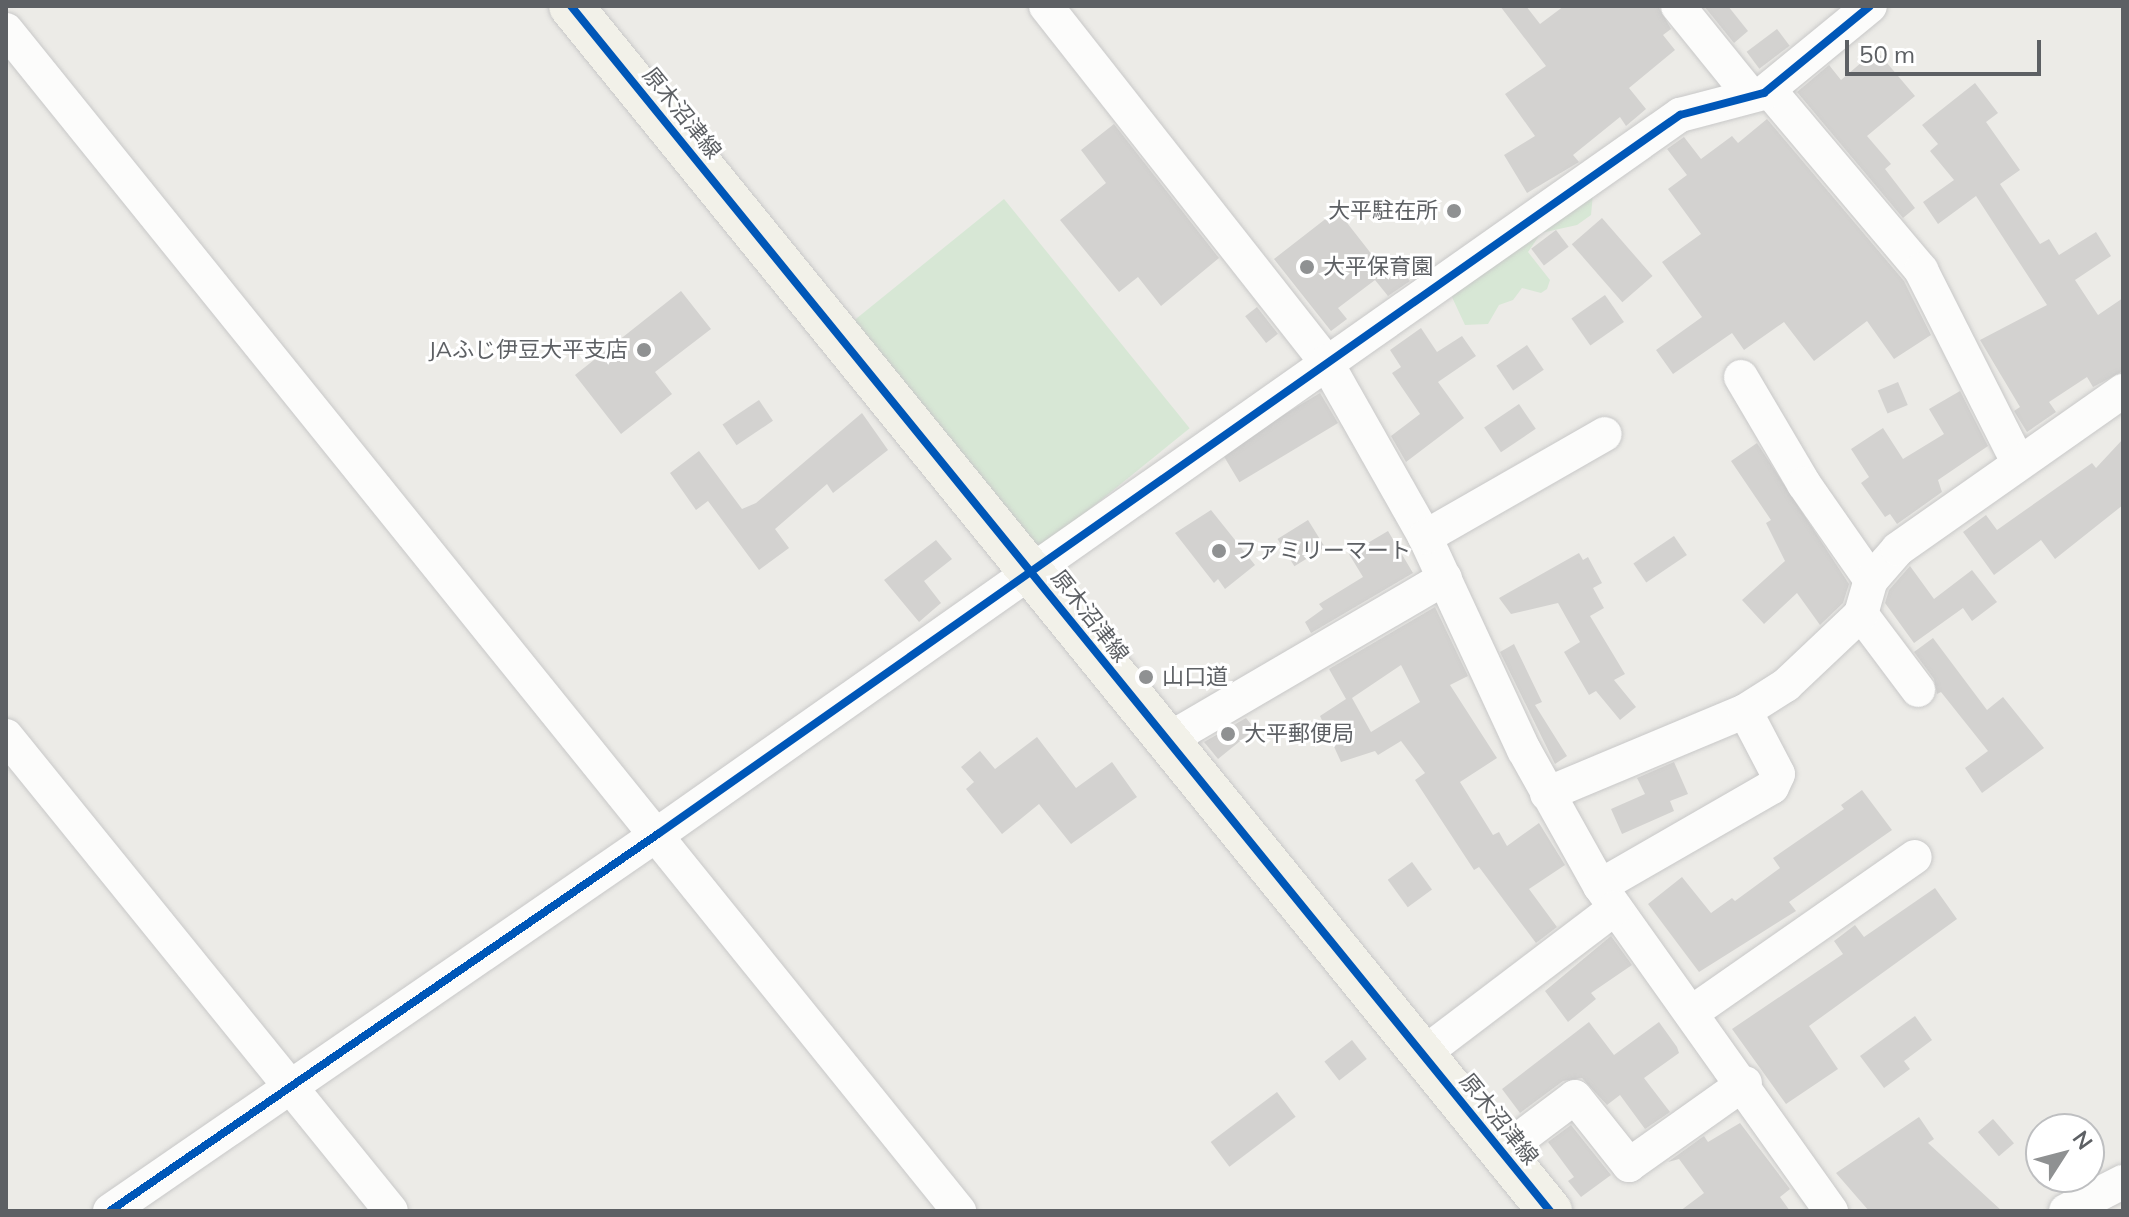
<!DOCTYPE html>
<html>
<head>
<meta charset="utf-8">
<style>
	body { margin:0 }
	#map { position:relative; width:2129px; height:1217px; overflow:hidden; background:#ecebe7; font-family:Mulish,"Noto Sans JP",sans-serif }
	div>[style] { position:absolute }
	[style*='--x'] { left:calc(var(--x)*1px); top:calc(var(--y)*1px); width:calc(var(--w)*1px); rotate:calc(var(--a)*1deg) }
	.green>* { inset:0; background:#d7e7d5; transform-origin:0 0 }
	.building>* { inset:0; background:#d3d2d0; transform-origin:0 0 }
	.roads { filter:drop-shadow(0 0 2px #c8c8c8) drop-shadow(0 0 2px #c8c8c8) }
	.minor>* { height:34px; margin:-17px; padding:0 17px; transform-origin:17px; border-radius:17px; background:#fcfcfb }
	.major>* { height:44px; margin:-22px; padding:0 22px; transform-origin:22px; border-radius:22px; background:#f2f1e9 }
	.cycleway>* { height:8px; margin:-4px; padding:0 4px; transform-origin:4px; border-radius:4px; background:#0057b8 }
	.dots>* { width:22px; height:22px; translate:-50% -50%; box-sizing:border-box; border:4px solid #fff; border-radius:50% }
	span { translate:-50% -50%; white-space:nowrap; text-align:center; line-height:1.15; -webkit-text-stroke:6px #fff; paint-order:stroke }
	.street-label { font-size:22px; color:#5d6064 }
	.poi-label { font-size:22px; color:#5d6064 }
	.right { translate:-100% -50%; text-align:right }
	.left { translate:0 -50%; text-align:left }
	.frame { position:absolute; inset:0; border:8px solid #5d6064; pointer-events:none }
	.north { position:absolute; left:2025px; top:1113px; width:80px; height:80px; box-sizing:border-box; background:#fff; border:2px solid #bebfc1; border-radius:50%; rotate:54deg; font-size:22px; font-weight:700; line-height:32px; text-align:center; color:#5d6064 }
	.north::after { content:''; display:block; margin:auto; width:28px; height:36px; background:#8f9192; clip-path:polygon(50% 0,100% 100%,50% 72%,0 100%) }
	.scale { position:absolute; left:1845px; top:40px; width:196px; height:36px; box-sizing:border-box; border:4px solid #5d6064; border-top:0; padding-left:10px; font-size:24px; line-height:28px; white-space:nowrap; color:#5d6064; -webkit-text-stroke:6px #fff; paint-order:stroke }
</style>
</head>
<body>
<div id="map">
	<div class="green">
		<div style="clip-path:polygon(1593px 194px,1591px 215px,1577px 225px,1541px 233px,1528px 252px,1550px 280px,1547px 289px,1541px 293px,1522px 288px,1513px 300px,1499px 305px,1488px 324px,1465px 325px,1451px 295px)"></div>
		<div style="left:1004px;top:199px;width:295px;height:195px;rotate:51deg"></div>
	</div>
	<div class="building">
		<div style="clip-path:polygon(1500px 6px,1526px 6px,1540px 24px,1564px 6px,1658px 6px,1671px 29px,1663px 35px,1675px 50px,1629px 88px,1646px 109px,1626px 126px,1620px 117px,1573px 155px,1579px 162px,1527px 193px,1504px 155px,1535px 136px,1505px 94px,1546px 66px)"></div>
		<div style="clip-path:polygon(1704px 6px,1728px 6px,1748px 31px,1734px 43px)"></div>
		<div style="left:1777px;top:29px;width:21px;height:38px;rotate:53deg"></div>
		<div style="clip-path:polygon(1876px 50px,1915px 96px,1867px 136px,1891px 164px,1885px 169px,1915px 208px,1903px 218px,1797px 92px,1829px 65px,1841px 80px)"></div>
		<div style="clip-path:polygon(1975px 83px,1998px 113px,1986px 122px,2020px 170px,2000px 184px,2040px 244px,2049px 239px,2059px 255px,2096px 232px,2111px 256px,2075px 280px,2098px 315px,2123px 298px,2123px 371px,2093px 387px,2087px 377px,2049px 402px,2056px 412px,2027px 432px,2014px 411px,2020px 407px,1980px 340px,2047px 305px,1976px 196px,1938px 224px,1923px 202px,1954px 180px,1930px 151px,1938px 144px,1922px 125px)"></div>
		<div style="clip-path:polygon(1767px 119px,1904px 281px,1931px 335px,1894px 359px,1867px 321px,1814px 361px,1784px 322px,1744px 350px,1732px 333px,1673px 374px,1656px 350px,1702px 317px,1662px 262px,1701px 234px,1668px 189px,1687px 175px,1667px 149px,1684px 137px,1701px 159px,1732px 136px,1738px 143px)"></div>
		<div style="clip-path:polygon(1114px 124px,1219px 258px,1161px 306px,1138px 277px,1119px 292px,1060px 220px,1106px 183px,1081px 150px)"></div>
		<div style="clip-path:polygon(1337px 210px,1380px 265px,1390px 257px,1410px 281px,1388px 296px,1375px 280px,1338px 308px,1347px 319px,1331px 331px,1274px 259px)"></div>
		<div style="left:1602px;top:218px;width:77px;height:40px;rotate:49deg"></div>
		<div style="left:1556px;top:230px;width:21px;height:31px;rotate:53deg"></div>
		<div style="clip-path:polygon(681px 291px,711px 329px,655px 372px,672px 394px,621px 434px,575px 375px)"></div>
		<div style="left:1605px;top:295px;width:33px;height:41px;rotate:55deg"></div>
		<div style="left:1257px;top:307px;width:34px;height:15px;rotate:52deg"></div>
		<div style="clip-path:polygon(1421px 328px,1437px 352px,1462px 336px,1476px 356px,1438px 382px,1464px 418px,1406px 462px,1391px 436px,1420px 414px,1392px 373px,1401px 367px,1390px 350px)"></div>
		<div style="left:1527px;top:345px;width:30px;height:37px;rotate:56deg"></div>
		<div style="left:1898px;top:382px;width:25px;height:22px;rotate:67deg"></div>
		<div style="clip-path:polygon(1960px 391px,1988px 446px,1938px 480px,1942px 492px,1897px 524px,1890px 514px,1885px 517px,1861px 483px,1869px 477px,1851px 449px,1883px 428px,1903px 459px,1944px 434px,1929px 409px)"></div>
		<div style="left:1320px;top:393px;width:35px;height:115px;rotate:59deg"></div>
		<div style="left:759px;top:400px;width:25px;height:44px;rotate:56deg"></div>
		<div style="left:1519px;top:404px;width:30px;height:42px;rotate:56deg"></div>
		<div style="clip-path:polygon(862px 413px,888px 450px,833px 493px,827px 484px,775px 529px,789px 548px,759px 570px,708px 501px,696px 510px,670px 473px,699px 451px,742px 509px,756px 503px)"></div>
		<div style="clip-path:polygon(2123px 439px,2123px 505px,2055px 559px,2041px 540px,1994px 575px,1963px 532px,1986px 515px,1997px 530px,2092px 463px,2096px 468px)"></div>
		<div style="clip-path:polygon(1757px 443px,1849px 584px,1843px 603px,1820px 625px,1797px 593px,1764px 624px,1742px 600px,1785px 561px,1766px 523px,1771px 520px,1731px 461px)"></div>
		<div style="clip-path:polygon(1211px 510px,1255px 565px,1225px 589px,1218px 579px,1214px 583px,1175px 533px)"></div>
		<div style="left:1308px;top:520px;width:32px;height:36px;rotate:58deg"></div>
		<div style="clip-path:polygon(1388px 531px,1413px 573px,1311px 633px,1305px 622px,1323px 609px,1319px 604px,1363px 577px,1349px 554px)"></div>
		<div style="left:1674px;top:536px;width:23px;height:49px;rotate:56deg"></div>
		<div style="clip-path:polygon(936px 540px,952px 559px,924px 581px,941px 603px,919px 622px,884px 580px)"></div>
		<div style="clip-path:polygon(1579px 553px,1583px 560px,1588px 557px,1602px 583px,1593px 588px,1604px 608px,1590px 616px,1625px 674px,1614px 680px,1636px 707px,1620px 720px,1596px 691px,1589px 695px,1564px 652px,1580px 642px,1558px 603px,1511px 614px,1499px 598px)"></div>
		<div style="clip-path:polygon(1910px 566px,1934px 599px,1972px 570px,1997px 602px,1972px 621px,1963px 608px,1914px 643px,1885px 603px,1889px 590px)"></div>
		<div style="clip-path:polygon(evenodd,1435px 607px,1468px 676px,1450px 685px,1497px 758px,1460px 782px,1493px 835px,1499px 832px,1507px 846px,1539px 823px,1565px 865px,1529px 889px,1557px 927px,1536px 943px,1479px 867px,1474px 870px,1415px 780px,1425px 773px,1401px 741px,1378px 755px,1375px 751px,1341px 762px,1320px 716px,1346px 699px,1329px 669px,1435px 607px,1401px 665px,1420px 702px,1371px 732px,1352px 698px,1401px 665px)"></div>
		<div style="clip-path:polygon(1933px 638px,1987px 710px,2003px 697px,2044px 748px,1982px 793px,1965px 768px,1988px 751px,1941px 692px,1937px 694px,1934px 679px,1914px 652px)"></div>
		<div style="clip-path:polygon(1514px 644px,1542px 702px,1535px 705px,1567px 756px,1555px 764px,1500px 652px)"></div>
		<div style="clip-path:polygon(1246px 718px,1255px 729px,1218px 759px,1204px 742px)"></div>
		<div style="clip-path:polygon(1037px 737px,1076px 788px,1112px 762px,1137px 797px,1071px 844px,1039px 804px,1002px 834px,966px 789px,974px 782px,961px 767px,980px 751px,995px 769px)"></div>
		<div style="clip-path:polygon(1674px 762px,1688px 794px,1670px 801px,1674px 811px,1622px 834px,1611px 809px,1645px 794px,1637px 778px)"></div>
		<div style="clip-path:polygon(1862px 790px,1892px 830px,1789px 902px,1796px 911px,1699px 972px,1648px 904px,1682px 877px,1711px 913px,1732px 898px,1735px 901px,1780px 868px,1773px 858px,1844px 809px,1841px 805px)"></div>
		<div style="left:1412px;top:862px;width:34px;height:30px;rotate:54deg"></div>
		<div style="clip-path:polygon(1935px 888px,1957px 919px,1809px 1026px,1838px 1069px,1786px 1104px,1732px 1029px,1843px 954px,1834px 941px,1855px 925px,1864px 937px)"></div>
		<div style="clip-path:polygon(1611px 936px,1632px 965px,1591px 993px,1596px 999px,1568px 1022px,1545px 991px)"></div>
		<div style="clip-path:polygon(1915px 1016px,1932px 1040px,1904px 1061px,1910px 1069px,1884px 1088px,1860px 1056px)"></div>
		<div style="clip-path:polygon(1589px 1022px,1614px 1055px,1659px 1022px,1677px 1047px,1679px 1053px,1644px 1078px,1670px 1112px,1645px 1129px,1620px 1095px,1607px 1105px,1582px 1078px,1563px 1081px,1520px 1113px,1502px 1089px)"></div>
		<div style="left:1352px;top:1040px;width:24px;height:35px;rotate:52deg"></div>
		<div style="left:1277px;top:1092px;width:31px;height:83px;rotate:53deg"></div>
		<div style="clip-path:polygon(1919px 1117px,1934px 1139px,1928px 1143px,2002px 1211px,1869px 1211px,1836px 1173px)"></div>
		<div style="left:1993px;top:1119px;width:32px;height:20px;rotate:49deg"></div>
		<div style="clip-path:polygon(1740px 1123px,1790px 1189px,1780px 1197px,1790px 1211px,1680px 1211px,1704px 1193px,1679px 1159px,1668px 1162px,1704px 1136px,1708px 1142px)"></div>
		<div style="clip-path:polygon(1571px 1125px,1611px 1175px,1581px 1197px,1568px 1181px,1574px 1177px,1548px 1142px)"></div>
	</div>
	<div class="roads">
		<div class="minor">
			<div style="--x:1046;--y:6;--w:453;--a:51.8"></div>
			<div style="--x:1326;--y:362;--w:201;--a:60.5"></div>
			<div style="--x:1425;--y:537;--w:235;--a:65.1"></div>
			<div style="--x:1524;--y:750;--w:156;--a:60.8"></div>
			<div style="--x:1600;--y:886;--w:399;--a:54.6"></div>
			<div style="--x:1678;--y:6;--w:114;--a:51"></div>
			<div style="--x:6;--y:30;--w:1518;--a:51.1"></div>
			<div style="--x:1769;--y:90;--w:236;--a:49.8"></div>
			<div style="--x:1921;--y:270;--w:215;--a:63.2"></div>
			<div style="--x:1741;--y:377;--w:124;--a:59.5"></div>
			<div style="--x:1804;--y:484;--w:117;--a:55.1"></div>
			<div style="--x:1425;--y:537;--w:207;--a:-29.8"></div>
			<div style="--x:1861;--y:614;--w:95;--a:53.1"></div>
			<div style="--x:6;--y:736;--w:611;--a:50.97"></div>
			<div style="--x:1166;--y:741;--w:323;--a:-30.3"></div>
			<div style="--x:1547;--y:794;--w:215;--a:-22.7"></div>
			<div style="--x:1745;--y:711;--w:49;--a:-32.4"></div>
			<div style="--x:1786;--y:685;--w:103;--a:-43.4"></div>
			<div style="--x:1861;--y:614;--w:35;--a:-74"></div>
			<div style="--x:1871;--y:580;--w:41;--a:-48.9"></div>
			<div style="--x:1898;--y:549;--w:275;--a:-35.1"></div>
			<div style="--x:1600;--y:886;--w:198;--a:-29.9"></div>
			<div style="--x:1772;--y:787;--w:14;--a:-65"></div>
			<div style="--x:1778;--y:774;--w:71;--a:-117.6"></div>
			<div style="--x:1694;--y:1011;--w:269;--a:-34.9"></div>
			<div style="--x:1423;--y:1054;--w:241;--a:-37.2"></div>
			<div style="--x:1502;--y:1152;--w:91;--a:-37"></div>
			<div style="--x:1575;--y:1097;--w:87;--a:51.5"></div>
			<div style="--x:1629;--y:1165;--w:142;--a:-35.3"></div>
			<div style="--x:110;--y:1211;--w:665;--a:-34.53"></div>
			<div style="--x:658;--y:834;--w:1250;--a:-35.13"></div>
			<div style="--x:1680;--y:115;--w:87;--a:-14.7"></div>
			<div style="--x:1764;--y:93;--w:137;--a:-39.4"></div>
			<div style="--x:2066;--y:1211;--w:64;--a:-27"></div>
		</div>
		<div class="major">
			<div style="--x:571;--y:6;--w:1553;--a:50.91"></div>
		</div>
	</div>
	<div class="cycleway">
		<div style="--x:571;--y:6;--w:1553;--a:50.91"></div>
		<div style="--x:110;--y:1211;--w:665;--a:-34.53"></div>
		<div style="--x:658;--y:834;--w:1250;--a:-35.13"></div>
		<div style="--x:1680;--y:115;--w:87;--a:-14.7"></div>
		<div style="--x:1764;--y:93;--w:137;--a:-39.4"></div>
	</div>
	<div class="dots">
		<div style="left:1454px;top:211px;background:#8f9192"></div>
		<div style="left:1307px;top:267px;background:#8f9192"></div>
		<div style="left:644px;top:350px;background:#8f9192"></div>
		<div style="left:1219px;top:551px;background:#8f9192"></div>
		<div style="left:1146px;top:677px;background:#8f9192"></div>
		<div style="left:1228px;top:734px;background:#8f9192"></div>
	</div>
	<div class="street-label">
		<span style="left:682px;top:113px;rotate:51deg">原木沼津線</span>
		<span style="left:1090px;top:616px;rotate:52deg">原木沼津線</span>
		<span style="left:1499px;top:1119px;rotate:51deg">原木沼津線</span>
	</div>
	<div class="poi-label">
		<span class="right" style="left:1438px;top:211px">大平駐在所</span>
		<span class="left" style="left:1323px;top:267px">大平保育園</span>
		<span class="right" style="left:628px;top:350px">JAふじ伊豆大平支店</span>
		<span class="left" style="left:1235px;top:551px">ファミリーマート</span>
		<span class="left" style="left:1162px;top:677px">山口道</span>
		<span class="left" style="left:1244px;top:734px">大平郵便局</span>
	</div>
	<div class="frame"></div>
	<div class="north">N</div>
	<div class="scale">50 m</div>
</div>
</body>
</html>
